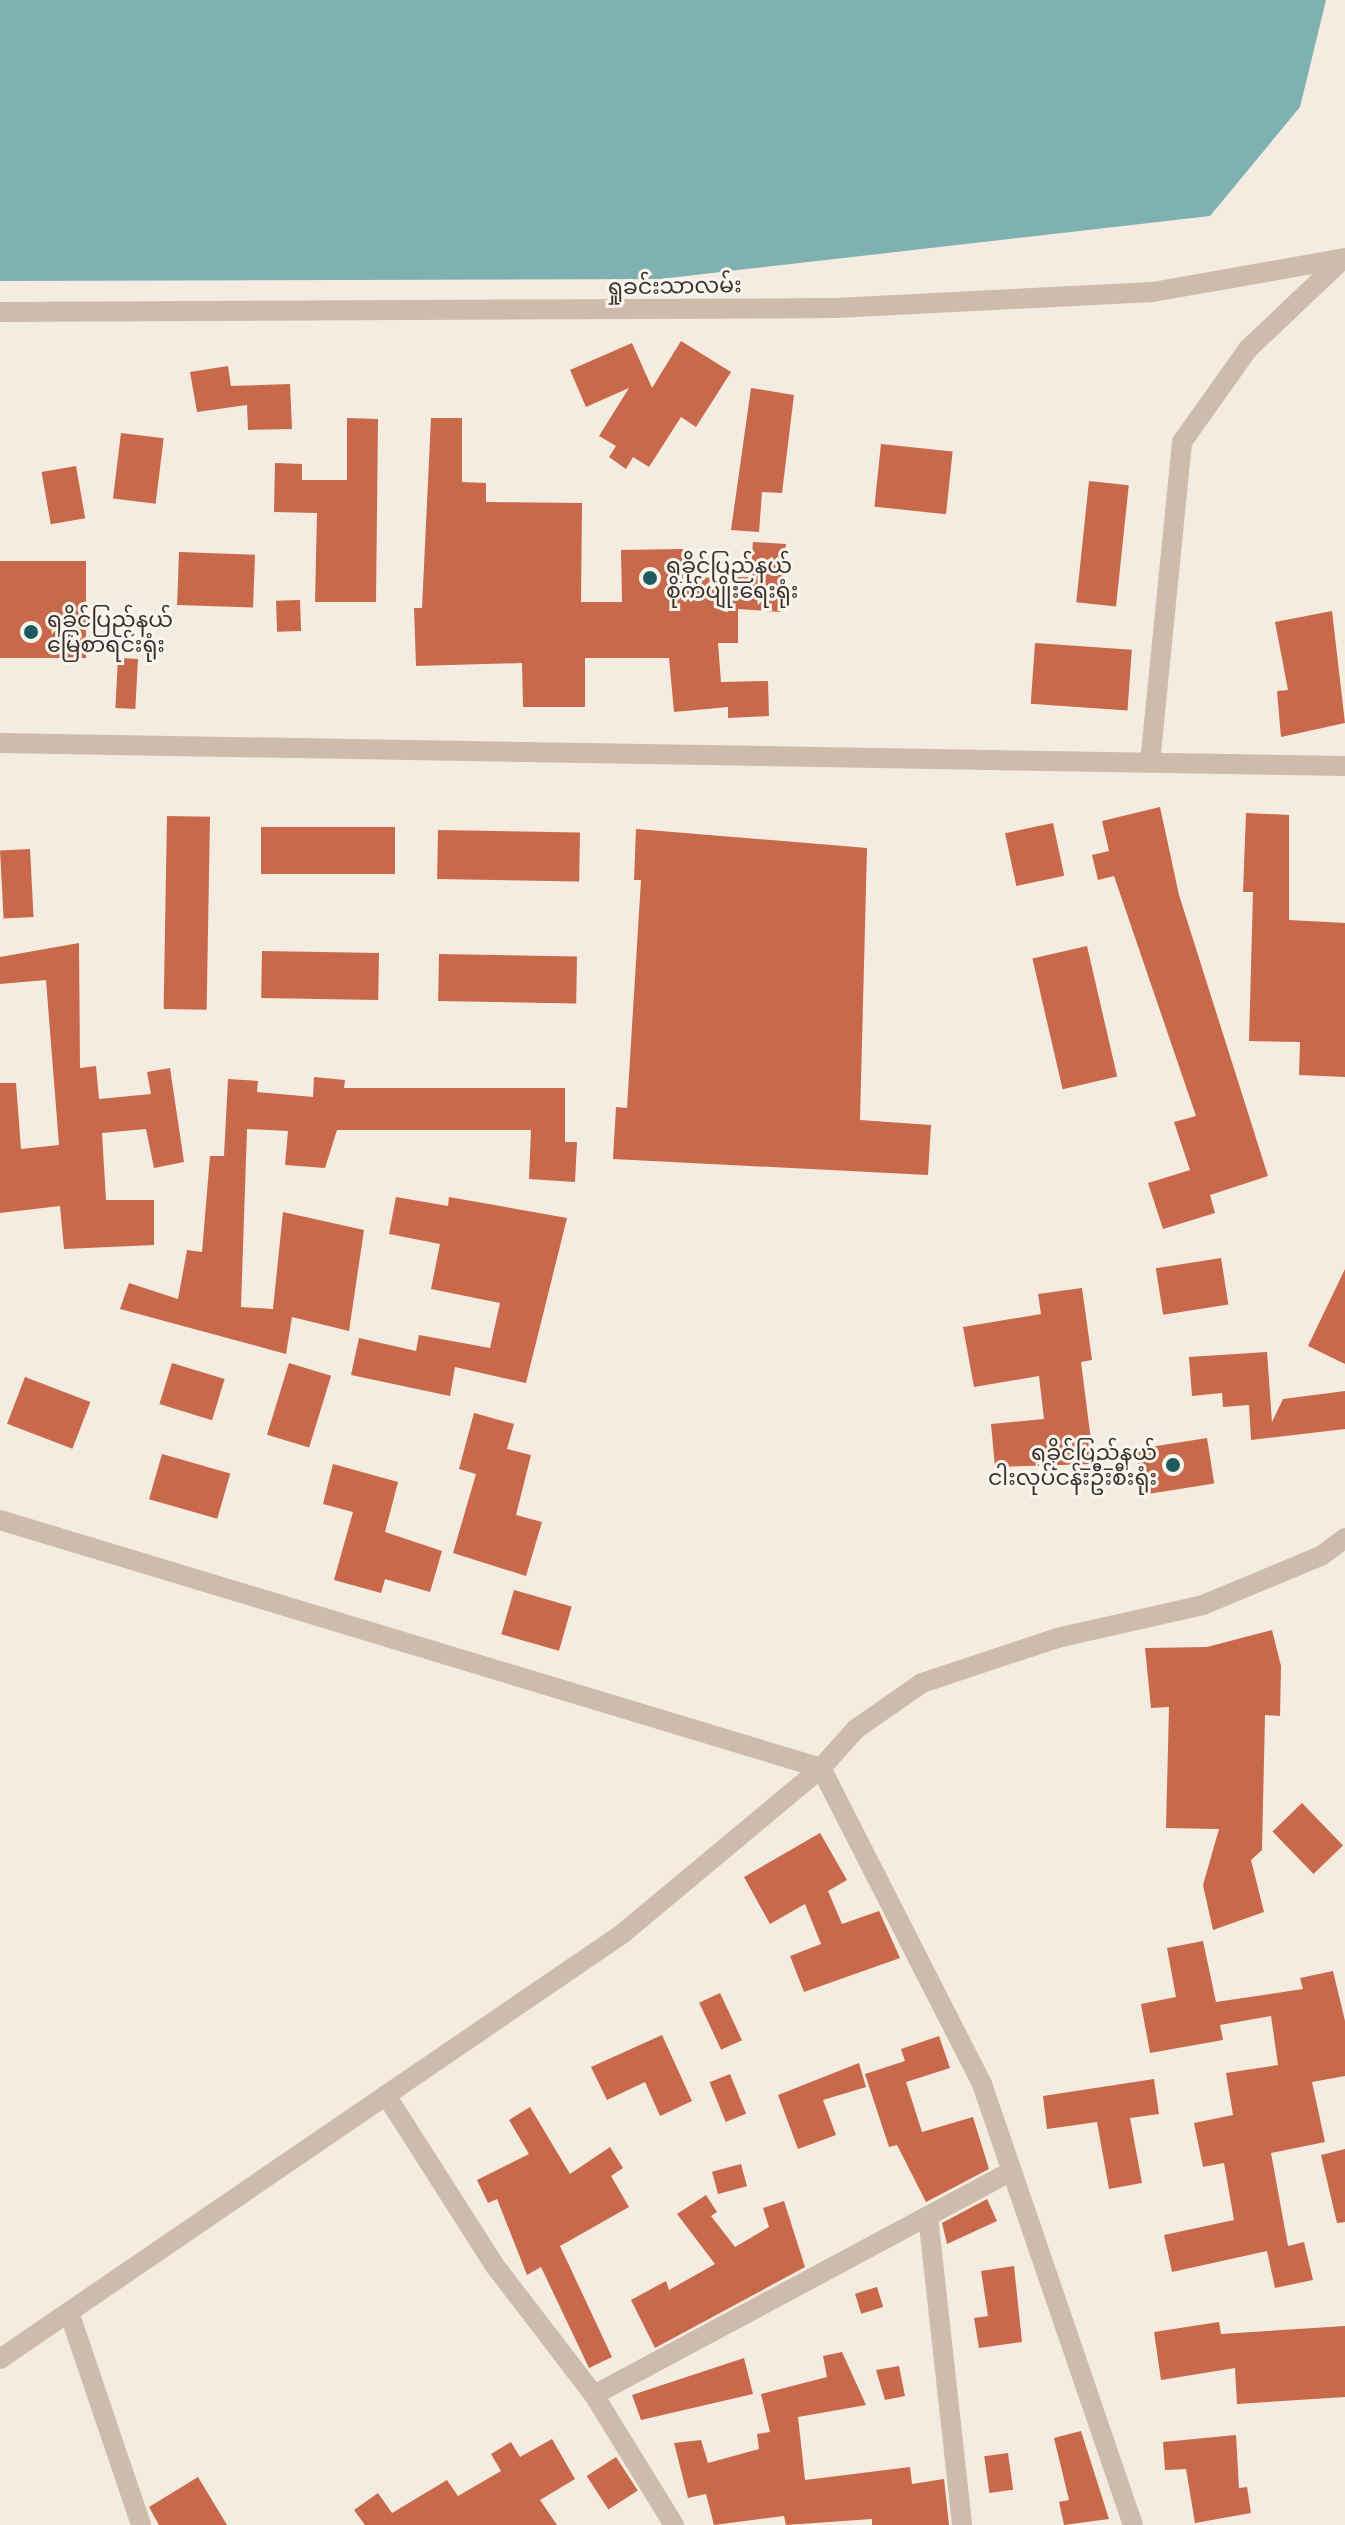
<!DOCTYPE html>
<html>
<head>
<meta charset="utf-8">
<style>
	body { margin:0 }
	#map { position:relative; width:1345px; height:2525px; overflow:hidden; background:#f4ebe1; font-family:Rubik,"Noto Sans Myanmar",sans-serif }
	div>[style] { position:absolute }
	[style*='--x'] { left:calc(var(--x)*1px); top:calc(var(--y)*1px); width:calc(var(--w)*1px); rotate:calc(var(--a)*1deg) }
	.water>* { inset:0; background:#7fb0b2 }
	.building>* { inset:0; background:#c8694b; transform-origin:0 0 }
	.minor>* { height:20px; margin:-10px; padding:0 10px; transform-origin:10px; border-radius:10px; background:#cdbbac }
	.dots>* { width:22px; height:22px; translate:-50% -50%; box-sizing:border-box; border:4px solid #fbf5ee; border-radius:50% }
	span { translate:-50% -50%; white-space:nowrap; text-align:center; line-height:1.15; -webkit-text-stroke:6px #fbf5ee; paint-order:stroke }
	.street-label { font-size:22px; color:#3b302b }
	.poi-label { font-size:22px; color:#3b302b }
	.left { translate:0 -50%; text-align:left }
	.right { translate:-100% -50%; text-align:right }
</style>
</head>
<body>
<div id="map">
	<div class="water">
		<div style="clip-path:polygon(0 0,1326px 0,1300px 107px,1210px 216px,660px 279px,0 281px)"></div>
	</div>
	<div class="building">
		<div style="clip-path:polygon(681px 341px,731px 372px,696px 427px,681px 417px,649px 467px,633px 457px,626px 469px,609px 457px,616px 446px,599px 436px,629px 388px,586px 407px,570px 370px,632px 343px,652px 388px)"></div>
		<div style="clip-path:polygon(228px 366px,231px 386px,290px 384px,292px 429px,248px 430px,247px 405px,197px 412px,190px 372px)"></div>
		<div style="clip-path:polygon(751px 388px,794px 395px,782px 493px,762px 492px,759px 532px,731px 530px)"></div>
		<div style="clip-path:polygon(347px 418px,378px 419px,376px 602px,315px 602px,317px 513px,274px 512px,275px 463px,302px 464px,302px 480px,347px 480px)"></div>
		<div style="clip-path:polygon(431px 418px,462px 418px,462px 482px,486px 483px,486px 502px,582px 503px,581px 602px,622px 602px,621px 550px,683px 549px,683px 578px,750px 577px,753px 542px,786px 544px,780px 612px,738px 609px,738px 643px,718px 643px,721px 682px,768px 681px,769px 716px,728px 718px,728px 707px,674px 712px,669px 658px,585px 658px,585px 707px,523px 707px,522px 663px,416px 666px,414px 608px,422px 608px)"></div>
		<div style="left:121px;top:433px;width:43px;height:66px;rotate:7deg"></div>
		<div style="left:881px;top:444px;width:72px;height:63px;rotate:6deg"></div>
		<div style="left:76px;top:466px;width:53px;height:35px;rotate:80deg"></div>
		<div style="left:1089px;top:481px;width:40px;height:122px;rotate:6deg"></div>
		<div style="left:179px;top:552px;width:76px;height:53px;rotate:2deg"></div>
		<div style="left:0;top:561px;width:86px;height:97px"></div>
		<div style="left:300px;top:600px;width:31px;height:24px;rotate:88deg"></div>
		<div style="clip-path:polygon(1332px 611px,1345px 723px,1281px 737px,1277px 691px,1288px 690px,1275px 622px)"></div>
		<div style="left:1035px;top:643px;width:97px;height:61px;rotate:4deg"></div>
		<div style="left:118px;top:658px;width:20px;height:50px;rotate:3deg"></div>
		<div style="clip-path:polygon(1160px 807px,1179px 895px,1268px 1176px,1210px 1195px,1215px 1213px,1163px 1229px,1148px 1183px,1190px 1170px,1174px 1122px,1196px 1116px,1114px 876px,1098px 880px,1092px 855px,1109px 851px,1102px 821px)"></div>
		<div style="clip-path:polygon(1246px 813px,1289px 815px,1289px 920px,1345px 923px,1345px 1077px,1299px 1075px,1300px 1042px,1249px 1041px,1253px 892px,1243px 892px)"></div>
		<div style="left:167px;top:816px;width:43px;height:193px;rotate:1deg"></div>
		<div style="left:1053px;top:823px;width:54px;height:49px;rotate:78deg"></div>
		<div style="left:261px;top:827px;width:134px;height:47px"></div>
		<div style="clip-path:polygon(636px 829px,867px 848px,860px 1120px,931px 1125px,928px 1175px,613px 1159px,616px 1107px,627px 1108px,641px 880px,634px 880px)"></div>
		<div style="left:438px;top:830px;width:142px;height:49px;rotate:1deg"></div>
		<div style="left:30px;top:849px;width:68px;height:30px;rotate:87deg"></div>
		<div style="clip-path:polygon(79px 943px,80px 1068px,96px 1066px,99px 1099px,151px 1094px,147px 1072px,170px 1068px,184px 1162px,154px 1168px,146px 1129px,102px 1133px,106px 1200px,154px 1200px,154px 1245px,64px 1249px,60px 1206px,0 1213px,0 1083px,16px 1083px,21px 1149px,59px 1145px,46px 980px,0 984px,0 957px)"></div>
		<div style="left:1087px;top:946px;width:134px;height:56px;rotate:77deg"></div>
		<div style="left:262px;top:951px;width:117px;height:47px;rotate:1deg"></div>
		<div style="left:439px;top:954px;width:138px;height:47px;rotate:1deg"></div>
		<div style="clip-path:polygon(314px 1077px,345px 1080px,344px 1088px,565px 1088px,565px 1142px,577px 1142px,575px 1182px,529px 1179px,531px 1130px,337px 1130px,325px 1168px,285px 1165px,288px 1131px,247px 1129px,241px 1307px,273px 1309px,283px 1212px,364px 1230px,349px 1331px,292px 1317px,286px 1354px,120px 1309px,129px 1283px,178px 1299px,187px 1250px,202px 1252px,210px 1156px,224px 1156px,228px 1079px,258px 1081px,257px 1092px,313px 1097px)"></div>
		<div style="clip-path:polygon(396px 1197px,448px 1206px,449px 1197px,567px 1218px,526px 1383px,455px 1367px,450px 1396px,351px 1375px,359px 1338px,416px 1351px,419px 1335px,490px 1348px,500px 1303px,431px 1289px,440px 1244px,389px 1234px)"></div>
		<div style="left:1221px;top:1258px;width:47px;height:66px;rotate:81deg"></div>
		<div style="clip-path:polygon(1345px 1269px,1345px 1364px,1308px 1346px)"></div>
		<div style="clip-path:polygon(1082px 1288px,1092px 1360px,1081px 1362px,1094px 1464px,995px 1467px,991px 1424px,1044px 1419px,1039px 1376px,974px 1387px,963px 1327px,1041px 1314px,1038px 1294px)"></div>
		<div style="clip-path:polygon(1267px 1352px,1272px 1422px,1283px 1399px,1345px 1391px,1345px 1429px,1251px 1440px,1249px 1405px,1223px 1407px,1222px 1393px,1192px 1396px,1189px 1357px)"></div>
		<div style="left:172px;top:1363px;width:55px;height:43px;rotate:17deg"></div>
		<div style="left:289px;top:1363px;width:44px;height:75px;rotate:17deg"></div>
		<div style="left:25px;top:1377px;width:70px;height:50px;rotate:21deg"></div>
		<div style="clip-path:polygon(474px 1413px,514px 1424px,507px 1449px,531px 1455px,516px 1515px,542px 1522px,526px 1576px,453px 1553px,476px 1474px,459px 1469px)"></div>
		<div style="left:1207px;top:1438px;width:46px;height:72px;rotate:81deg"></div>
		<div style="left:162px;top:1454px;width:71px;height:47px;rotate:16deg"></div>
		<div style="clip-path:polygon(333px 1464px,398px 1482px,385px 1532px,442px 1551px,430px 1592px,385px 1579px,381px 1593px,334px 1580px,353px 1512px,323px 1504px)"></div>
		<div style="left:514px;top:1590px;width:60px;height:46px;rotate:16deg"></div>
		<div style="clip-path:polygon(1272px 1630px,1281px 1666px,1280px 1716px,1265px 1715px,1262px 1850px,1251px 1860px,1264px 1912px,1213px 1930px,1203px 1885px,1219px 1829px,1166px 1828px,1169px 1707px,1151px 1708px,1145px 1648px,1207px 1647px)"></div>
		<div style="left:1302px;top:1803px;width:59px;height:41px;rotate:46deg"></div>
		<div style="clip-path:polygon(820px 1833px,847px 1880px,828px 1891px,842px 1924px,879px 1911px,900px 1958px,804px 1992px,790px 1956px,821px 1944px,805px 1904px,770px 1924px,744px 1877px)"></div>
		<div style="clip-path:polygon(1203px 1941px,1216px 2002px,1303px 1989px,1300px 1978px,1333px 1971px,1345px 2021px,1345px 2076px,1312px 2082px,1325px 2142px,1271px 2153px,1288px 2246px,1304px 2242px,1313px 2280px,1275px 2288px,1267px 2251px,1172px 2272px,1164px 2235px,1234px 2220px,1224px 2163px,1203px 2167px,1194px 2123px,1233px 2115px,1226px 2073px,1278px 2065px,1271px 2016px,1220px 2025px,1223px 2040px,1150px 2053px,1141px 2004px,1176px 1997px,1167px 1948px)"></div>
		<div style="left:720px;top:1993px;width:52px;height:23px;rotate:65deg"></div>
		<div style="clip-path:polygon(662px 2035px,692px 2101px,660px 2116px,645px 2082px,607px 2100px,591px 2067px)"></div>
		<div style="clip-path:polygon(939px 2036px,950px 2068px,906px 2082px,922px 2132px,973px 2117px,989px 2169px,926px 2202px,897px 2145px,889px 2147px,865px 2074px,905px 2061px,901px 2049px)"></div>
		<div style="clip-path:polygon(859px 2063px,866px 2087px,823px 2100px,836px 2135px,798px 2149px,778px 2095px)"></div>
		<div style="left:730px;top:2074px;width:43px;height:22px;rotate:68deg"></div>
		<div style="clip-path:polygon(1154px 2079px,1159px 2114px,1130px 2118px,1142px 2183px,1109px 2189px,1097px 2122px,1047px 2129px,1043px 2096px)"></div>
		<div style="clip-path:polygon(530px 2107px,570px 2174px,610px 2147px,623px 2168px,611px 2176px,629px 2207px,560px 2246px,612px 2357px,589px 2368px,541px 2267px,527px 2275px,497px 2199px,488px 2203px,477px 2180px,529px 2154px,509px 2120px)"></div>
		<div style="clip-path:polygon(1345px 2149px,1345px 2222px,1337px 2223px,1321px 2155px)"></div>
		<div style="left:741px;top:2164px;width:23px;height:30px;rotate:75deg"></div>
		<div style="clip-path:polygon(706px 2195px,717px 2212px,711px 2216px,735px 2247px,769px 2227px,763px 2208px,784px 2201px,805px 2267px,655px 2348px,631px 2300px,666px 2281px,669px 2290px,715px 2264px,677px 2214px)"></div>
		<div style="clip-path:polygon(987px 2199px,997px 2221px,947px 2244px,942px 2223px)"></div>
		<div style="clip-path:polygon(1014px 2266px,1022px 2342px,979px 2348px,974px 2318px,988px 2316px,981px 2271px)"></div>
		<div style="left:877px;top:2287px;width:21px;height:23px;rotate:73deg"></div>
		<div style="clip-path:polygon(1219px 2322px,1221px 2334px,1345px 2326px,1345px 2397px,1237px 2404px,1235px 2368px,1161px 2380px,1154px 2332px)"></div>
		<div style="clip-path:polygon(842px 2352px,866px 2405px,798px 2417px,805px 2480px,910px 2467px,912px 2484px,944px 2479px,949px 2525px,872px 2525px,872px 2519px,786px 2525px,784px 2516px,714px 2525px,706px 2494px,688px 2498px,674px 2443px,701px 2440px,708px 2463px,759px 2449px,757px 2434px,770px 2432px,761px 2394px,827px 2377px,823px 2356px)"></div>
		<div style="clip-path:polygon(744px 2358px,753px 2394px,641px 2420px,632px 2395px)"></div>
		<div style="clip-path:polygon(899px 2366px,905px 2396px,885px 2400px,876px 2370px)"></div>
		<div style="clip-path:polygon(1081px 2431px,1109px 2519px,1064px 2525px,1059px 2502px,1069px 2500px,1054px 2438px)"></div>
		<div style="clip-path:polygon(1236px 2435px,1239px 2488px,1247px 2487px,1251px 2513px,1195px 2523px,1186px 2469px,1165px 2470px,1163px 2442px)"></div>
		<div style="clip-path:polygon(552px 2439px,575px 2479px,540px 2500px,557px 2525px,365px 2525px,354px 2510px,378px 2493px,392px 2513px,447px 2480px,458px 2496px,501px 2471px,491px 2454px,511px 2442px,520px 2457px)"></div>
		<div style="left:1008px;top:2453px;width:37px;height:24px;rotate:82deg"></div>
		<div style="left:616px;top:2457px;width:40px;height:35px;rotate:57deg"></div>
		<div style="clip-path:polygon(198px 2477px,227px 2525px,159px 2525px,149px 2507px)"></div>
	</div>
	<div class="minor">
		<div style="--x:0;--y:312;--w:836;--a:-0.27"></div>
		<div style="--x:836;--y:308;--w:317;--a:-2.9"></div>
		<div style="--x:1153;--y:292;--w:195;--a:-10"></div>
		<div style="--x:0;--y:743;--w:1345;--a:0.98"></div>
		<div style="--x:1150;--y:763;--w:323;--a:-84.3"></div>
		<div style="--x:1182;--y:442;--w:114;--a:-54.6"></div>
		<div style="--x:1248;--y:349;--w:132;--a:-43.5"></div>
		<div style="--x:0;--y:1520;--w:858;--a:16.81"></div>
		<div style="--x:821;--y:1768;--w:52;--a:-48.1"></div>
		<div style="--x:856;--y:1729;--w:80;--a:-34.9"></div>
		<div style="--x:922;--y:1683;--w:142;--a:-18.4"></div>
		<div style="--x:1057;--y:1638;--w:150;--a:-12.7"></div>
		<div style="--x:1203;--y:1605;--w:128;--a:-22.6"></div>
		<div style="--x:1321;--y:1556;--w:30;--a:-37"></div>
		<div style="--x:386;--y:2095;--w:203;--a:57.5"></div>
		<div style="--x:495;--y:2266;--w:163;--a:52.5"></div>
		<div style="--x:594;--y:2395;--w:153;--a:58.4"></div>
		<div style="--x:928;--y:2216;--w:311;--a:83.7"></div>
		<div style="--x:69;--y:2312;--w:225;--a:71.3"></div>
		<div style="--x:0;--y:2359;--w:753;--a:-34.34"></div>
		<div style="--x:622;--y:1934;--w:259;--a:-39.8"></div>
		<div style="--x:821;--y:1768;--w:355;--a:63"></div>
		<div style="--x:982;--y:2084;--w:466;--a:71.1"></div>
		<div style="--x:594;--y:2395;--w:474;--a:-28.2"></div>
	</div>
	<div class="dots">
		<div style="left:650px;top:578px;background:#1f5a5e"></div>
		<div style="left:31px;top:632px;background:#1f5a5e"></div>
		<div style="left:1173px;top:1465px;background:#1f5a5e"></div>
	</div>
	<div class="street-label">
		<span style="left:674px;top:286px;rotate:-1deg">ရှုခင်းသာလမ်း</span>
	</div>
	<div class="poi-label">
		<span class="left" style="left:666px;top:578px">ရခိုင်ပြည်နယ်<br>စိုက်ပျိုးရေးရုံး</span>
		<span class="left" style="left:47px;top:632px">ရခိုင်ပြည်နယ်<br>မြေစာရင်းရုံး</span>
		<span class="right" style="left:1157px;top:1465px">ရခိုင်ပြည်နယ်<br>ငါးလုပ်ငန်းဦးစီးရုံး</span>
	</div>
</div>
</body>
</html>
